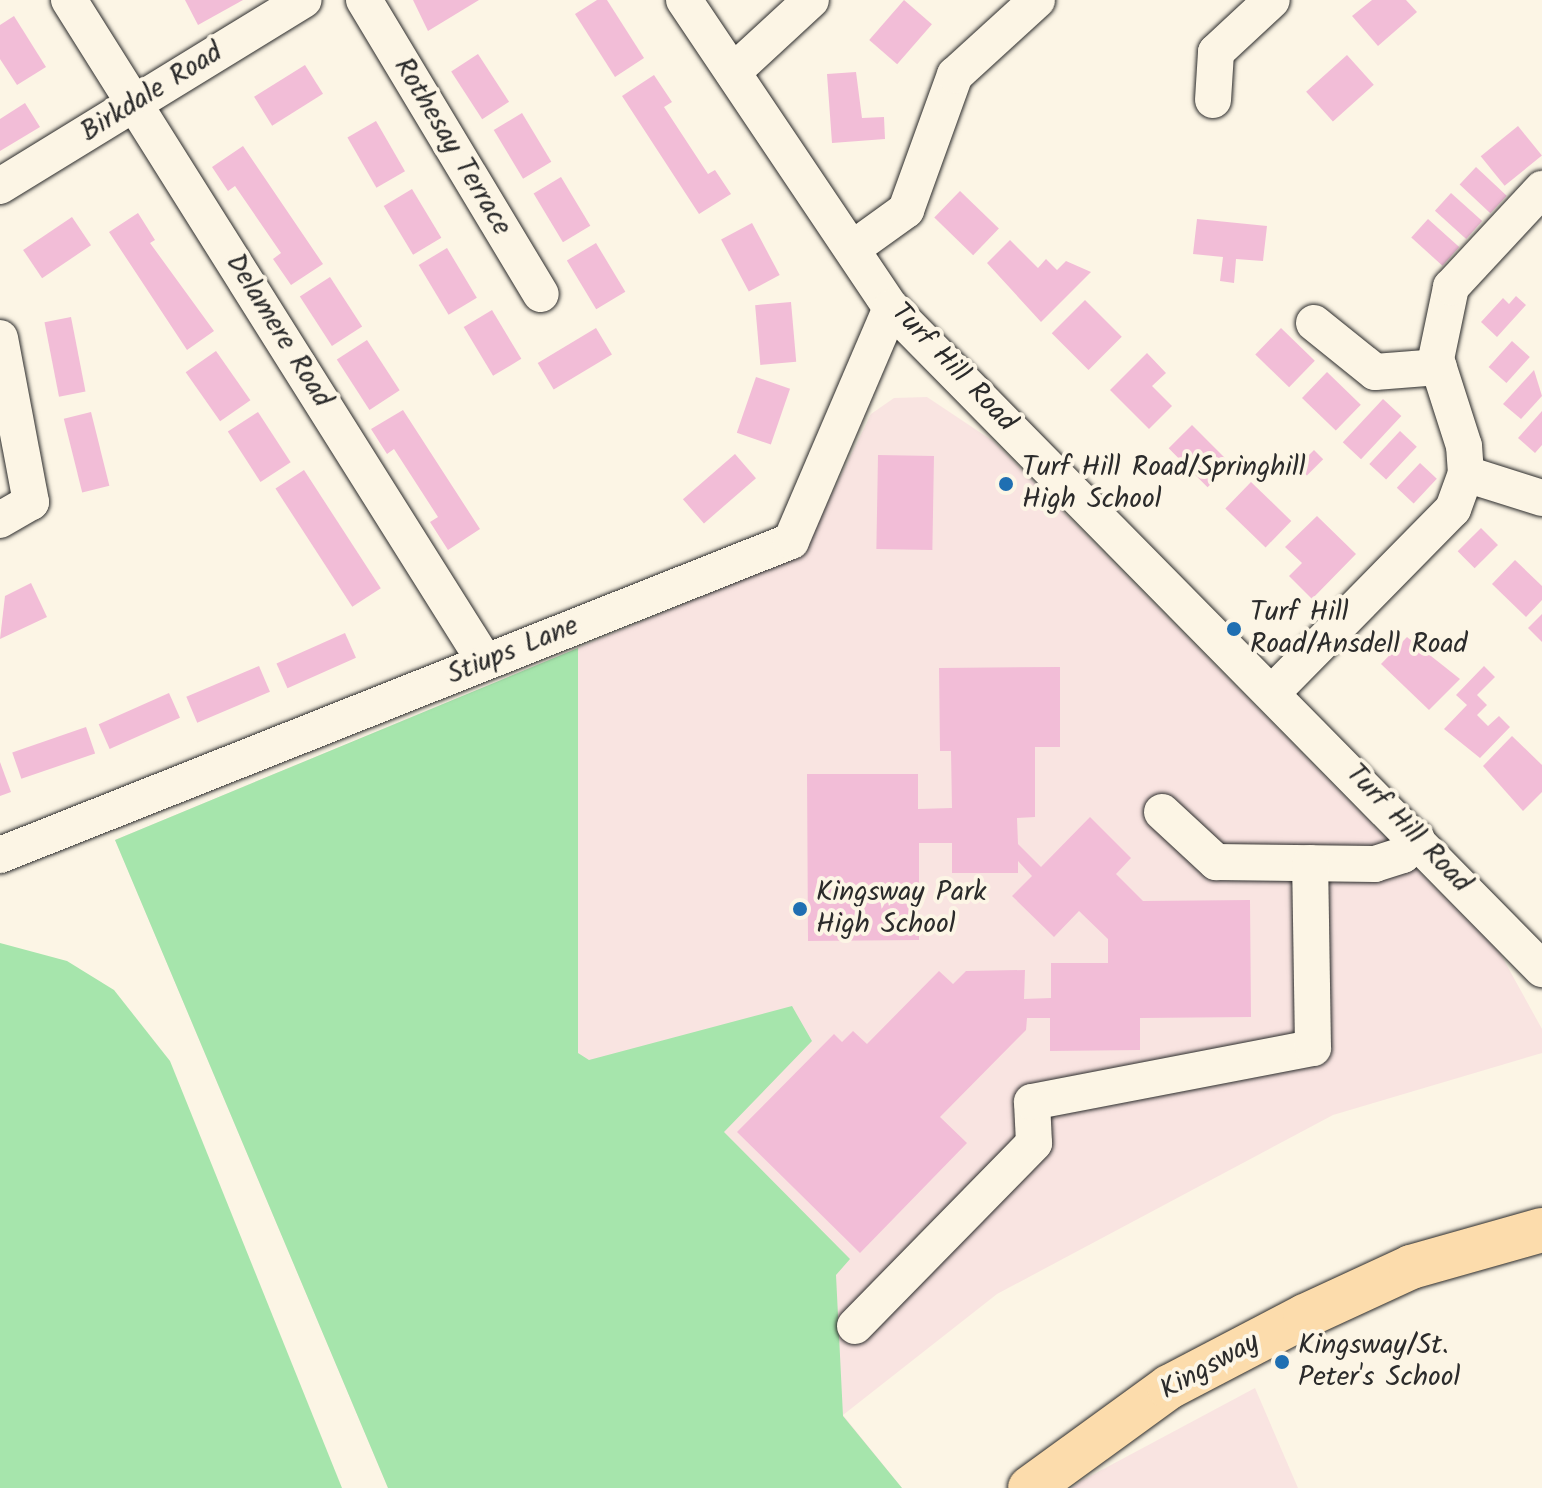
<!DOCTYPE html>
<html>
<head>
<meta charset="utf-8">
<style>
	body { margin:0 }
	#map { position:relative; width:1542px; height:1488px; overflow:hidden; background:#fcf5e5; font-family:Kalam,sans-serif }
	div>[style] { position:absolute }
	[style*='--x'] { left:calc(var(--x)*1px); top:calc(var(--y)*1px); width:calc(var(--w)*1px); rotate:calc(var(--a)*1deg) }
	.built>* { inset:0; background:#f9e4e1 }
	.green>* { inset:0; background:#a6e5ac }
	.building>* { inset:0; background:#f2bdd7; transform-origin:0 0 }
	.roads { filter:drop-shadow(0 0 2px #2b2b2b) drop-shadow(0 0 2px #2b2b2b) }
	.minor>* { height:36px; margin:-18px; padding:0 18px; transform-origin:18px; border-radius:18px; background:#fcf5e5 }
	.highway>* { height:44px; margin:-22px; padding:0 22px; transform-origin:22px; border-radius:22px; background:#fcdcac }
	.dots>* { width:22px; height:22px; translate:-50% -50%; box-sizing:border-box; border:4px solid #fcf5e5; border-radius:50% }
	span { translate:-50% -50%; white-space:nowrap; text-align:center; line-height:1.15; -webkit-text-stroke:8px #fcf5e5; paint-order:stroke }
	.street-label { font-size:28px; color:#2b2b2b }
	.poi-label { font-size:28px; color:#2b2b2b }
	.left { translate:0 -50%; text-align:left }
</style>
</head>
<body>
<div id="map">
	<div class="built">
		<div style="clip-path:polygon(927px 397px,993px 441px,1500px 953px,1542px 1029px,1542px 1053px,1333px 1115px,997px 1294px,843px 1415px,902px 1488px,388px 1488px,115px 840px,802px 555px,871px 414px,894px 398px)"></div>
		<div style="clip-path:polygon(1255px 1388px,1298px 1488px,1072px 1488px,1081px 1481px)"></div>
	</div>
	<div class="green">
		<div style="clip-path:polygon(578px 648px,578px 1053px,589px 1060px,792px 1006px,812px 1041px,724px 1132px,850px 1259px,836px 1275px,843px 1416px,902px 1488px,388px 1488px,115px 840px)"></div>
		<div style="clip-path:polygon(0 943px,67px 961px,114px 990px,170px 1061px,342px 1488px,0 1488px)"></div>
	</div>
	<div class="building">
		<div style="clip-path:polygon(185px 0,243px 0,198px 25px)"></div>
		<div style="clip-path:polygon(413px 0,479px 0,428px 31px)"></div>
		<div style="clip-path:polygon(597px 0,607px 0,644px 58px,615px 77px,575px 14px)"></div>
		<div style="left:904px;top:0;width:37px;height:53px;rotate:41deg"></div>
		<div style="clip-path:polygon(1372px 0,1406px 0,1417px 12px,1378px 46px,1352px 16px)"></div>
		<div style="clip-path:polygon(14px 16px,46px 67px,17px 85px,0 59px,0 25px)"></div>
		<div style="left:478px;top:54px;width:57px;height:32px;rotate:57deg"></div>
		<div style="left:1347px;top:55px;width:40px;height:55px;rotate:48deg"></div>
		<div style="left:305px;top:65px;width:34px;height:60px;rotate:58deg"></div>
		<div style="clip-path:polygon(856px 72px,862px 118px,884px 117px,885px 139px,832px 143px,827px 74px)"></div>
		<div style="clip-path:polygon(654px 75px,672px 102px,664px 107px,708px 174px,715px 170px,731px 194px,699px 214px,622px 96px)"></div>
		<div style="clip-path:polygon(25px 103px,40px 127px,0 151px,0 119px)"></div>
		<div style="left:522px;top:113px;width:57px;height:33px;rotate:59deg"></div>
		<div style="left:376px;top:121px;width:58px;height:33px;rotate:60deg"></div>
		<div style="left:1518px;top:126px;width:38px;height:48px;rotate:51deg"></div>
		<div style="clip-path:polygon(243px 146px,323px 264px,291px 285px,273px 259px,281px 253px,235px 186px,228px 191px,212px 167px)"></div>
		<div style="left:1476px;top:167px;width:42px;height:24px;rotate:43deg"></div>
		<div style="left:561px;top:177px;width:57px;height:32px;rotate:59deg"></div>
		<div style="left:412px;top:189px;width:57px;height:33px;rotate:59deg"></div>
		<div style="left:960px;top:191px;width:54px;height:37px;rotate:44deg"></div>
		<div style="left:1451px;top:193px;width:42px;height:24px;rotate:42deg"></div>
		<div style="clip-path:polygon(138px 213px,155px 240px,150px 243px,214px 331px,187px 350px,109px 232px)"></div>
		<div style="left:72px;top:217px;width:34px;height:59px;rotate:56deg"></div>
		<div style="clip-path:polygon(1197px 219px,1267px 226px,1263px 261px,1236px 259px,1234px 283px,1220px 281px,1223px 257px,1193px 254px)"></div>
		<div style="left:1428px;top:219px;width:42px;height:25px;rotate:42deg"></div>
		<div style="left:752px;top:223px;width:59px;height:35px;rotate:62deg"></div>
		<div style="clip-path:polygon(1010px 240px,1038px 268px,1046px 259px,1057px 270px,1066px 261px,1091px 272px,1041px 322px,987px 263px)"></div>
		<div style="left:596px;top:243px;width:57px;height:34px;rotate:59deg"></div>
		<div style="left:447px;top:248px;width:58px;height:33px;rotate:59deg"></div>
		<div style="left:330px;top:277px;width:59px;height:36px;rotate:57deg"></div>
		<div style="clip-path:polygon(1516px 296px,1526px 305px,1497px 337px,1481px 322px,1503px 298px,1509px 304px)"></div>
		<div style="left:1085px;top:300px;width:52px;height:47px;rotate:45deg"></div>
		<div style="left:791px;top:302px;width:60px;height:36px;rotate:85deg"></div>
		<div style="left:492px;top:310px;width:57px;height:33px;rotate:59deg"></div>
		<div style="left:71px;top:317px;width:76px;height:27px;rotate:79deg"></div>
		<div style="left:596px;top:328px;width:31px;height:68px;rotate:59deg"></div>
		<div style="left:1281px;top:328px;width:47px;height:37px;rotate:44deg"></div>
		<div style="left:367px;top:340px;width:60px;height:36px;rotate:57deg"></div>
		<div style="left:1512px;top:341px;width:24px;height:35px;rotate:42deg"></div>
		<div style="left:216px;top:351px;width:60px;height:37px;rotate:55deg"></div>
		<div style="clip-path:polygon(1147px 353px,1166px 373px,1152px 386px,1172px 406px,1149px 429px,1110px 390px)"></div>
		<div style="clip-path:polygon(1534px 370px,1542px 396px,1521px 419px,1503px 404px)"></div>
		<div style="left:1327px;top:372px;width:47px;height:36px;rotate:44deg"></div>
		<div style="left:756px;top:377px;width:36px;height:59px;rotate:19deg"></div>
		<div style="left:1383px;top:399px;width:25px;height:59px;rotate:43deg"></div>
		<div style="clip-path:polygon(403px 410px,480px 529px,448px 550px,430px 522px,438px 517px,394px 449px,387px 454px,371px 429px)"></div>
		<div style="clip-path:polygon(1542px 411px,1542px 445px,1535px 453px,1518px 438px)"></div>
		<div style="left:91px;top:412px;width:76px;height:28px;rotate:76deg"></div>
		<div style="left:258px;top:412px;width:60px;height:36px;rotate:57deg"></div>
		<div style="left:1192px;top:425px;width:55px;height:33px;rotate:45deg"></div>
		<div style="left:1400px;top:431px;width:23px;height:45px;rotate:43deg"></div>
		<div style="left:1314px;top:450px;width:13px;height:23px;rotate:45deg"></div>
		<div style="left:735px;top:454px;width:32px;height:69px;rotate:49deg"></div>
		<div style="left:878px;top:455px;width:56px;height:94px;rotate:1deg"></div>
		<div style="left:1420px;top:463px;width:23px;height:34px;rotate:43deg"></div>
		<div style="left:304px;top:470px;width:141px;height:34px;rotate:57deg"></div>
		<div style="left:1251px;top:482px;width:56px;height:37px;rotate:44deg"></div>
		<div style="clip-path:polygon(1317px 516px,1356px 554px,1312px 599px,1289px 576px,1302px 563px,1285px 547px)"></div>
		<div style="left:1481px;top:528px;width:24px;height:33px;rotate:45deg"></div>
		<div style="clip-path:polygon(1515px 560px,1542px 586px,1542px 600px,1526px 617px,1492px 584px)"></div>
		<div style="clip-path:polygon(31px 583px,47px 617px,0 639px,5px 596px)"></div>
		<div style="clip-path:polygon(1542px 614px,1542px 642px,1528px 628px)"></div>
		<div style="left:345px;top:633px;width:27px;height:75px;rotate:66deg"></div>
		<div style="clip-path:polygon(1407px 637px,1460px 679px,1429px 710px,1381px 664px)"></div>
		<div style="left:259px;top:666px;width:28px;height:79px;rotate:67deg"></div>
		<div style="clip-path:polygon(1484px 666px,1495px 677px,1477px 695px,1487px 705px,1477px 715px,1488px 726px,1499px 716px,1510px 727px,1480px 758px,1444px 729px,1467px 705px,1456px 695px)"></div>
		<div style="clip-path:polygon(1060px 667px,1060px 747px,1035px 747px,1035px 817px,1017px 818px,1018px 844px,1041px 867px,1090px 817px,1131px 858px,1116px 874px,1143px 901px,1250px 900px,1251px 1017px,1140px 1018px,1140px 1050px,1050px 1051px,1050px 1018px,1027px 1018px,1026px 1030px,940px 1117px,967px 1143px,860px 1253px,737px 1132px,834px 1034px,842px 1042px,853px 1031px,867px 1044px,939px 971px,953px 984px,966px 971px,1025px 970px,1024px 999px,1051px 998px,1051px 963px,1108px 963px,1108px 939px,1079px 911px,1054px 937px,1012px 896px,1032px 876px,1018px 861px,1018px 873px,952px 873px,952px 843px,919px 843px,919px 940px,808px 941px,807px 774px,918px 774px,918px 809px,952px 808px,951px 751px,940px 751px,939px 668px)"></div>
		<div style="left:169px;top:693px;width:27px;height:77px;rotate:66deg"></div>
		<div style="left:86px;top:727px;width:28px;height:78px;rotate:71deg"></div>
		<div style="clip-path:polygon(1512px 736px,1542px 765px,1542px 792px,1523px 811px,1483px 766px)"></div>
		<div style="clip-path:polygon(0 762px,11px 792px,0 796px)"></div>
	</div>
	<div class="roads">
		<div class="minor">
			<div style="--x:69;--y:0;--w:782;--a:57.85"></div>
			<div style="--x:364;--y:0;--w:343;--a:59"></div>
			<div style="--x:684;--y:0;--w:371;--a:56.1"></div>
			<div style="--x:891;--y:308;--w:928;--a:45.44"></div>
			<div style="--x:733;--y:72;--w:106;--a:-42.7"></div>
			<div style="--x:1213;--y:100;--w:48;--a:-86.4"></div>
			<div style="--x:1216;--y:52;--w:76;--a:-42.9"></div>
			<div style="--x:0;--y:186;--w:356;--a:-31.5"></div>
			<div style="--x:852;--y:249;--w:67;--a:-35.8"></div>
			<div style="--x:906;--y:210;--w:144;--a:-70.1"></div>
			<div style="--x:955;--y:75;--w:111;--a:-42.4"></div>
			<div style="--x:1314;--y:323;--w:78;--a:38.8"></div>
			<div style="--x:1375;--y:372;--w:64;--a:-4.5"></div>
			<div style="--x:0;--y:338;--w:167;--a:79.3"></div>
			<div style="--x:31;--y:502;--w:36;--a:150"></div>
			<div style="--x:1466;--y:474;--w:80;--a:17.5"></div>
			<div style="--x:1275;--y:690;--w:254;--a:-45.5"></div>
			<div style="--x:1453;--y:509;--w:37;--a:-70"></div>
			<div style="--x:1466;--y:474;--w:28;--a:-94"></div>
			<div style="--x:1464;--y:446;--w:91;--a:-107.8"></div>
			<div style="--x:1436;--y:359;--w:74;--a:-78.2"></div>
			<div style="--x:1451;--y:287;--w:134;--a:-47.1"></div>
			<div style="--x:1162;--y:812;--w:74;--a:42.8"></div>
			<div style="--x:1216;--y:862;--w:159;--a:0.7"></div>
			<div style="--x:1375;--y:864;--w:29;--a:-18"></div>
			<div style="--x:1403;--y:855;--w:21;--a:-49"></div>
			<div style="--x:0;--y:855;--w:851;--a:-21.65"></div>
			<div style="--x:791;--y:541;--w:254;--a:-66.8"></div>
			<div style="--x:855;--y:1326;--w:256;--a:-45.6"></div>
			<div style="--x:1034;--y:1143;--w:41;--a:-92.8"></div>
			<div style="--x:1032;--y:1102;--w:286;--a:-10.9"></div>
			<div style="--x:1313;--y:1048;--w:185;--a:-90.9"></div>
		</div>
		<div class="highway">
			<div style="--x:1030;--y:1488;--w:172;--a:-36"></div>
			<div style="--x:1169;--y:1387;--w:153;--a:-27.6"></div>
			<div style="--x:1305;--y:1316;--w:117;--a:-24.8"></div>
			<div style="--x:1411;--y:1267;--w:136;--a:-15.8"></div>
		</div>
	</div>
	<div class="dots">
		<div style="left:1006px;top:484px;background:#1f6fb2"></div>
		<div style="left:1234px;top:629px;background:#1f6fb2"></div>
		<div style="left:800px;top:909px;background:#1f6fb2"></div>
		<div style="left:1282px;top:1362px;background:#1f6fb2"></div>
	</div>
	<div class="street-label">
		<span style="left:152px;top:93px;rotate:-32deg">Birkdale Road</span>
		<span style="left:452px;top:147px;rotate:59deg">Rothesay Terrace</span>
		<span style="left:278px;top:331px;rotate:58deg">Delamere Road</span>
		<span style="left:953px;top:368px;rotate:46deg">Turf Hill Road</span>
		<span style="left:513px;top:651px;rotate:-22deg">Stiups Lane</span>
		<span style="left:1408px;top:829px;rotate:46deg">Turf Hill Road</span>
		<span style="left:1210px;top:1367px;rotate:-29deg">Kingsway</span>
	</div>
	<div class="poi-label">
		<span class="left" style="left:1022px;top:484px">Turf Hill Road/Springhill<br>High School</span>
		<span class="left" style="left:1250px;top:629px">Turf Hill<br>Road/Ansdell Road</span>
		<span class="left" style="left:816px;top:909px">Kingsway Park<br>High School</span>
		<span class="left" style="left:1298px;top:1362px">Kingsway/St.<br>Peter's School</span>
	</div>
</div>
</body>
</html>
